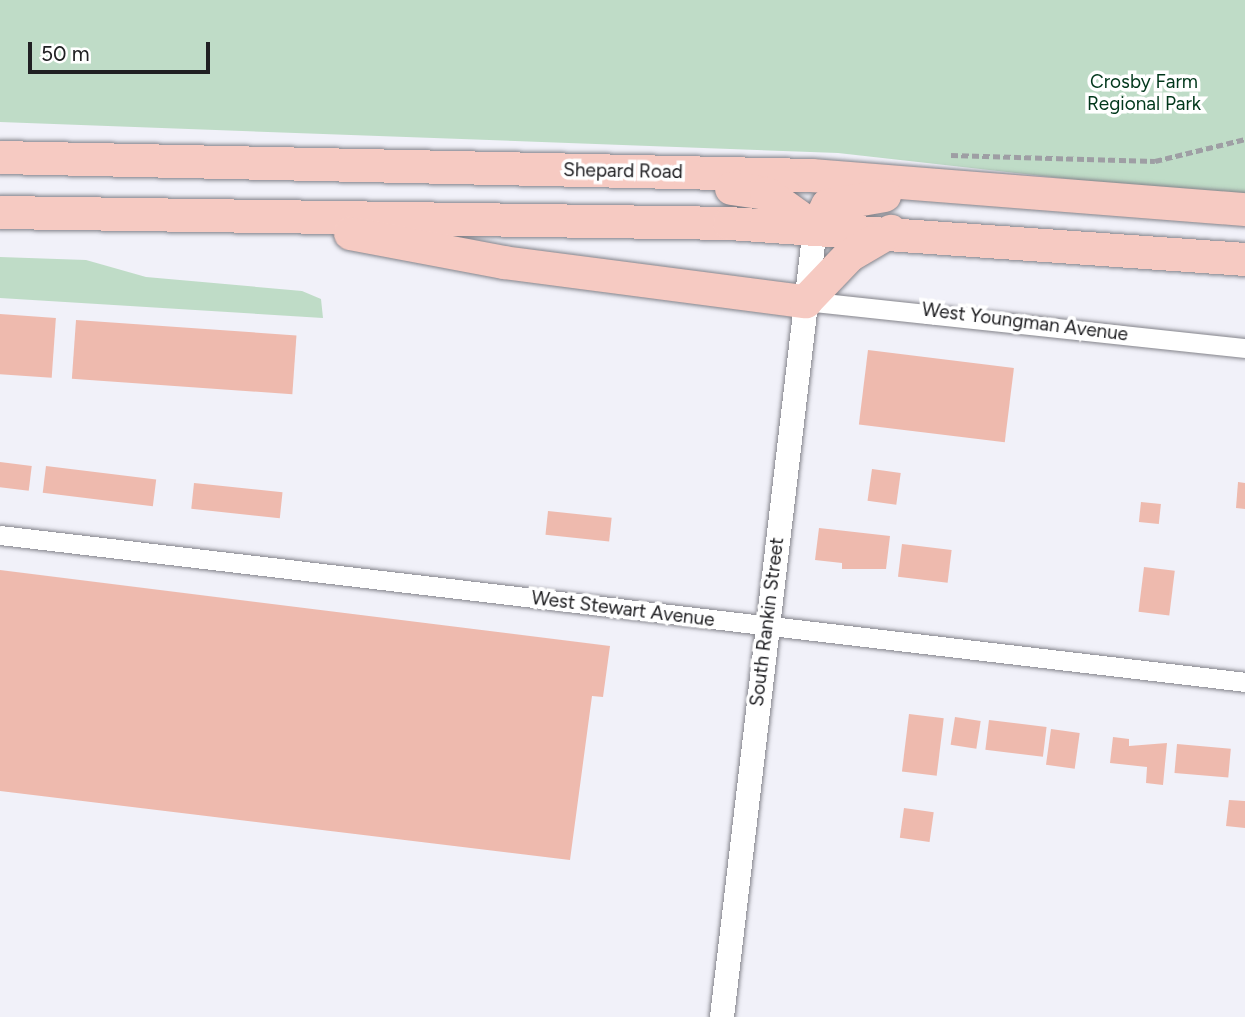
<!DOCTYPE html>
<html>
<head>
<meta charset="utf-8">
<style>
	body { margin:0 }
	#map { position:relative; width:1245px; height:1017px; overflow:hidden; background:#f1f1f9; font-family:Figtree,sans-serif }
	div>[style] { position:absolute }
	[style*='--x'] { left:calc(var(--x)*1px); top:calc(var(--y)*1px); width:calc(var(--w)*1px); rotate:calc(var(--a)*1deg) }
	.green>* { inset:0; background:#bfdcc7 }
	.building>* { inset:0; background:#eebaae; transform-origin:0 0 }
	.path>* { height:4.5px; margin-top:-2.25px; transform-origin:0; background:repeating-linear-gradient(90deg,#9e9ea4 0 7px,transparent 0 10.5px) }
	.roads { filter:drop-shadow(0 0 2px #83838a) drop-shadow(0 0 2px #83838a) }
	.minor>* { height:19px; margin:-9.5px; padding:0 9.5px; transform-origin:9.5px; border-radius:9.5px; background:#fff }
	.tertiary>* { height:24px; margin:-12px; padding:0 12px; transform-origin:12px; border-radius:12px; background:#fff }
	.trunk>* { height:33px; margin:-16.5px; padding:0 16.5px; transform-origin:16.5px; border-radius:16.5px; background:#f6cac2 }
	span { translate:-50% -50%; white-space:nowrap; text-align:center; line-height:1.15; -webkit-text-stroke:7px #fff; paint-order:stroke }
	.park-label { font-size:19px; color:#01371b }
	.street-label { font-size:19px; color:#202023 }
	.scale { position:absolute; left:28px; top:42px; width:182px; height:32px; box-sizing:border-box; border:4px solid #202023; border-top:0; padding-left:9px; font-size:21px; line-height:24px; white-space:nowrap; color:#202023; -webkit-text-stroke:5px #fff; paint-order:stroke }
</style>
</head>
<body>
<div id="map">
	<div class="green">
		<div style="clip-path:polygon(0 0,1245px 0,1245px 199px,838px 153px,0 122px)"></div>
		<div style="clip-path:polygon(0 257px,86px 260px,146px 277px,302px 291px,321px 299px,323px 318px,0 298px)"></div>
	</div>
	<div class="building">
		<div style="left:0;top:314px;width:56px;height:60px;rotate:4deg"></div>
		<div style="left:76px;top:320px;width:221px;height:59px;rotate:4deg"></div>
		<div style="left:868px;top:350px;width:147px;height:75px;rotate:7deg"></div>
		<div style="left:0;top:462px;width:32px;height:25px;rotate:7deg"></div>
		<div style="left:46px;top:466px;width:111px;height:27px;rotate:7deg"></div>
		<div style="left:872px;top:469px;width:29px;height:32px;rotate:8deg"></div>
		<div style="clip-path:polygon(1238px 482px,1245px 483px,1245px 509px,1236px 508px)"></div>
		<div style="left:194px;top:483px;width:89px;height:26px;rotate:6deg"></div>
		<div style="left:1141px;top:502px;width:20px;height:20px;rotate:6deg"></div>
		<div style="left:548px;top:511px;width:64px;height:24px;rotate:6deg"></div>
		<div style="clip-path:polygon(819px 528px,890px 536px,886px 569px,842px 569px,842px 563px,815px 560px)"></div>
		<div style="left:902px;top:544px;width:50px;height:33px;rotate:7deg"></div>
		<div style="left:1144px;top:567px;width:31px;height:45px;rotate:7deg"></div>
		<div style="clip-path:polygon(0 570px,610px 646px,603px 697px,592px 696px,570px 860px,0 791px)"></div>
		<div style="left:909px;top:714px;width:35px;height:58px;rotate:7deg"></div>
		<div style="left:955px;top:717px;width:26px;height:28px;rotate:9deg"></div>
		<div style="left:989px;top:720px;width:58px;height:30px;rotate:7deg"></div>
		<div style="left:1051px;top:729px;width:29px;height:36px;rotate:8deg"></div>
		<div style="clip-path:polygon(1113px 737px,1129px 739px,1129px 746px,1167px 743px,1163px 785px,1146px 783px,1147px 767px,1110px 763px)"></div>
		<div style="left:1177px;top:744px;width:54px;height:29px;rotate:5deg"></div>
		<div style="clip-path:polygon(1229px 800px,1245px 801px,1245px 828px,1226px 826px)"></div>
		<div style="left:904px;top:808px;width:30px;height:30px;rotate:8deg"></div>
	</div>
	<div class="path">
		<div style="--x:951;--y:155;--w:204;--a:1.7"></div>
		<div style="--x:1155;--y:161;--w:93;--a:-13.7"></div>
	</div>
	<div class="roads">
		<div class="minor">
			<div style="--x:805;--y:301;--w:443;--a:6.1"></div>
			<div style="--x:0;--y:535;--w:1254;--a:6.73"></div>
		</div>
		<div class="tertiary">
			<div style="--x:722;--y:1017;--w:794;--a:-83.28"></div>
		</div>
		<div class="trunk">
			<div style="--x:0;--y:157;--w:811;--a:1.27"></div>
			<div style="--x:811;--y:175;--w:435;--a:4.5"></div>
			<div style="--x:731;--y:188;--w:35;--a:8"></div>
			<div style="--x:766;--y:193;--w:60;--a:35.5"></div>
			<div style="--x:815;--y:228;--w:26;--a:-62"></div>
			<div style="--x:827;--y:205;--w:58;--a:-10"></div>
			<div style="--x:0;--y:212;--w:729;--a:0.86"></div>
			<div style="--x:729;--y:223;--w:517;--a:3.99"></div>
			<div style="--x:350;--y:233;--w:156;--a:10.7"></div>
			<div style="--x:503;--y:262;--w:305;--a:7.4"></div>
			<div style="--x:805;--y:301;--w:64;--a:-46.3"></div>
			<div style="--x:849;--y:255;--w:48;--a:-30.3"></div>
		</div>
	</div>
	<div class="park-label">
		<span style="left:1144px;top:93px">Crosby Farm<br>Regional Park</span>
	</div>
	<div class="street-label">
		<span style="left:623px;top:171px;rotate:1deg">Shepard Road</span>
		<span style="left:1025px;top:322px;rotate:7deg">West Youngman Avenue</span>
		<span style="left:623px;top:609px;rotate:7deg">West Stewart Avenue</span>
		<span style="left:767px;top:622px;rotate:-83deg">South Rankin Street</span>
	</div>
	<div class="scale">50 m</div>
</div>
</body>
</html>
